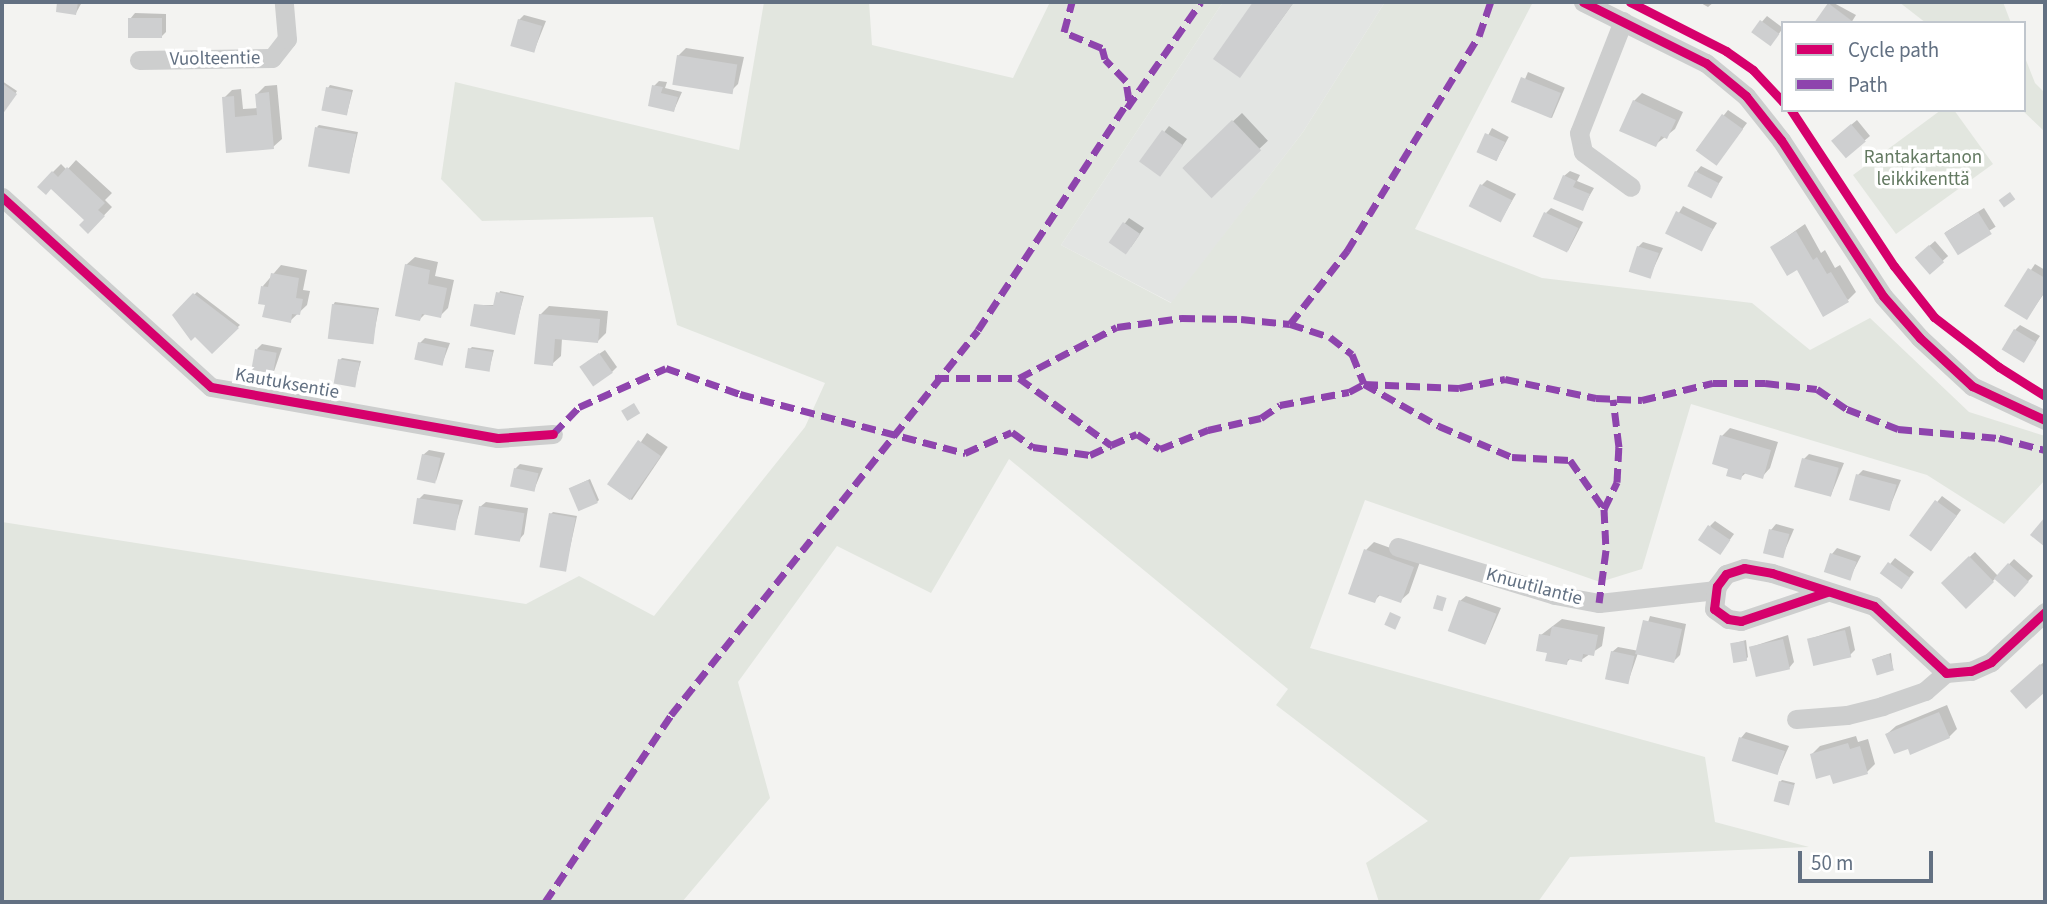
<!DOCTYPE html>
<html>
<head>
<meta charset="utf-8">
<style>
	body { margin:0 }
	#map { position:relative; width:2047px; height:904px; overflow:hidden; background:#f3f3f1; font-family:"Source Sans 3",sans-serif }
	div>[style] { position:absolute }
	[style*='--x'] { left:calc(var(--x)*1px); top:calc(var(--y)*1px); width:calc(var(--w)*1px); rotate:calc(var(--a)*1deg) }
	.built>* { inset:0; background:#e3e5e3 }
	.green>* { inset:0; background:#e2e6df }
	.shadow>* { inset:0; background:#0003; transform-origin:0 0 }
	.building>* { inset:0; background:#cecfd0; transform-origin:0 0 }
	.minor>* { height:19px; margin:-9.5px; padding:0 9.5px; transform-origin:9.5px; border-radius:9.5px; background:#cdcece }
	.quiet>* { height:7px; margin-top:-3.5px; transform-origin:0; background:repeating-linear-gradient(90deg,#8e44ad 0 14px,transparent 0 21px) }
	.cycleway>* { height:9px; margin:-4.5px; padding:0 4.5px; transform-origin:4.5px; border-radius:4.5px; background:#d6006c }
	span { translate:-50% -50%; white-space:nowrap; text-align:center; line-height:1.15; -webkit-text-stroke:7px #fff; paint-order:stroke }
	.street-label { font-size:19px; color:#627082 }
	.park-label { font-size:19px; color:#637961 }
	.frame { position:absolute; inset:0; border:4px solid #627082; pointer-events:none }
	.legend { position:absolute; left:1781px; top:21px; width:245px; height:91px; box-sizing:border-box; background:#fff; border:2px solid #c0c6cd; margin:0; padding:9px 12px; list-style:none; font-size:21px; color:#627082 }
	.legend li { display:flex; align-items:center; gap:14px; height:35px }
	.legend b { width:35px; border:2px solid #c0c6cd }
	.scale { position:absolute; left:1798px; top:851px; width:135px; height:32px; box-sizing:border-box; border:4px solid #627082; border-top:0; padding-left:9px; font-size:21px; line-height:24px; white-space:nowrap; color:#627082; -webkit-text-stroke:5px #fff; paint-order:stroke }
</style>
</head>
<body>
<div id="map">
	<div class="built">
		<div style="clip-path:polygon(1223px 2px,1385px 2px,1303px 132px,1172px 303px,1061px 245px)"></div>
	</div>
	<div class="green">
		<div style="clip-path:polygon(764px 2px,869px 2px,872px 45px,1013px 78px,1050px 2px,1223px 2px,1061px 245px,1171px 303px,1303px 132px,1385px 2px,1533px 2px,1415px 229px,1542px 278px,1752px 303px,1810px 350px,1870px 318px,1969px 412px,2045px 436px,2045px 480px,2004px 524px,1927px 475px,1691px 404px,1642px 569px,1600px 582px,1365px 500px,1310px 648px,1705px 757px,1715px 822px,1809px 847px,1570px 857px,1538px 902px,1379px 902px,1366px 863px,1428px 821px,1276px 705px,1288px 689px,1009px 459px,931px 593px,837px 546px,738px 682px,770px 798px,682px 902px,2px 902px,2px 522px,526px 604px,579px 576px,654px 616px,805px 427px,825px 383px,677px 325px,653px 217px,482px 221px,441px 179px,455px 82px,739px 150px)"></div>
		<div style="clip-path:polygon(1899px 2px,2003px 2px,2011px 23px,1926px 23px)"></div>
		<div style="clip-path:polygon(2024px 55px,2035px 83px,2045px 93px,2045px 132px,2022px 110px)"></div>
		<div style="clip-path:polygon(1941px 110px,1954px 110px,1993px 164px,1896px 234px,1853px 175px)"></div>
	</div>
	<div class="shadow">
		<div style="clip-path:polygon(59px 2px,82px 2px,76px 13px,58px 10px)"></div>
		<div style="clip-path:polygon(1255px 2px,1294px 2px,1240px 76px,1215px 58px)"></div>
		<div style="clip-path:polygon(1699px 2px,1714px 2px,1708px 7px)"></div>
		<div style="clip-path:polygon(1832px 2px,1856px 15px,1851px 23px,1814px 23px)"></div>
		<div style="clip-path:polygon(135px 13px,166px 14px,166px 32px,161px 37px,130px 19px)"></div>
		<div style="clip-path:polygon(524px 15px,546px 21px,534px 51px,519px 20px)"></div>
		<div style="clip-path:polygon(1767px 16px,1783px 28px,1775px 39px,1753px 32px)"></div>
		<div style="clip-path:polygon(686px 48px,744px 57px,738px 84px,730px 92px,678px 56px)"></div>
		<div style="left:1528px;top:72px;width:40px;height:33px;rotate:23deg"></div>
		<div style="clip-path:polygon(2px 81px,17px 91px,2px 113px)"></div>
		<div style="clip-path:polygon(659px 81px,667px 82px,665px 88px,682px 92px,674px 110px,654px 86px)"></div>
		<div style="clip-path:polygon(277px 85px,282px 139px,273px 147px,228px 151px,224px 98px,232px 90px,241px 89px,243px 109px,258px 108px,257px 94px,265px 86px)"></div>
		<div style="clip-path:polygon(330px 85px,353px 90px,347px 113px,328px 88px)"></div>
		<div style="clip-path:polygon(1642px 93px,1683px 112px,1675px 129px,1655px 145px,1634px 101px)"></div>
		<div style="clip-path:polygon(1728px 110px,1747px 123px,1721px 158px,1697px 149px)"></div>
		<div style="left:1242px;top:113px;width:38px;height:79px;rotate:47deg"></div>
		<div style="clip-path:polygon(1857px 120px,1870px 136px,1864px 141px,1839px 135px)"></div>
		<div style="clip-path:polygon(319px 125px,358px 132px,349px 172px,317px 127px)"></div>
		<div style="clip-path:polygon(1169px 126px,1187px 139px,1165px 169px,1142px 161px)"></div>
		<div style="left:1492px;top:128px;width:19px;height:27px;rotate:28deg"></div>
		<div style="clip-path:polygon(76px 160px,112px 193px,105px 200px,112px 207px,88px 232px,86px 220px,51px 187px,53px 172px,61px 164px,67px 170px)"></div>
		<div style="clip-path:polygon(1701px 166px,1723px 177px,1711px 196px,1696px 172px)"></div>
		<div style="clip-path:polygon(1570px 171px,1580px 175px,1577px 181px,1594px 188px,1582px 209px,1564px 176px)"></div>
		<div style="clip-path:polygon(1487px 180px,1516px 194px,1501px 220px,1481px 186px)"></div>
		<div style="clip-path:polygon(1683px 206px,1717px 223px,1701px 249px,1667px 233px)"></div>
		<div style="clip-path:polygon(1551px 208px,1583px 222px,1568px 251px,1546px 213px)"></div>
		<div style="left:1984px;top:208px;width:22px;height:46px;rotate:58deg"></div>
		<div style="clip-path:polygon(1129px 218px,1144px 228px,1131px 247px,1111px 242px)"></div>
		<div style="clip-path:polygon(1805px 224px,1821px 253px,1825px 250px,1835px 268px,1840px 265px,1856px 292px,1848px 300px,1772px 247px)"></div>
		<div style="left:1935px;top:241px;width:20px;height:25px;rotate:49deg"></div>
		<div style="clip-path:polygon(1643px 242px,1663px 248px,1650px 276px,1638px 247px)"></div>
		<div style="clip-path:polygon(415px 257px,438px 262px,435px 276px,454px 280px,448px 308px,440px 316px,426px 313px,420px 319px,406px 265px)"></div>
		<div style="clip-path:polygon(2035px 264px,2045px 270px,2045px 292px,2027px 318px,2007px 305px)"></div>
		<div style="clip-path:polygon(281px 265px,307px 270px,303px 290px,310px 291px,307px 305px,290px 321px,267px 304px,263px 286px)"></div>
		<div style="clip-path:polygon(500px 291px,524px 296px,514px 333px,476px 305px,495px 305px)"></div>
		<div style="clip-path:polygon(197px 292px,240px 325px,212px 351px,174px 316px)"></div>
		<div style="clip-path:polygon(335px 302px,379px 308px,372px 343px,333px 305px)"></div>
		<div style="clip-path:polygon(549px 306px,608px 311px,606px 333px,598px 341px,562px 338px,561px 356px,552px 364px,540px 315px)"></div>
		<div style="clip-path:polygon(2020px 325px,2040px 336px,2024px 360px,2015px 330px)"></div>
		<div style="clip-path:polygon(425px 338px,450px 343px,442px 364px,420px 343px)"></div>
		<div style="clip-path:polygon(262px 344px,282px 348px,271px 380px,257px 349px)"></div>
		<div style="clip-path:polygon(472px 347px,494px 350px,489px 370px,470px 349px)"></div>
		<div style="clip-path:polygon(605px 350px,617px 367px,612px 372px,587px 362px)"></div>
		<div style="clip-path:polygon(342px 358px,361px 361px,354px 386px,340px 360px)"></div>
		<div style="clip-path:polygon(1730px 428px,1778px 442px,1770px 468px,1762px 477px,1747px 472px,1740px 478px,1730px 467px,1722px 436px)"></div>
		<div style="left:647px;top:433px;width:25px;height:64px;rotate:34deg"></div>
		<div style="clip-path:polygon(429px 450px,445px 453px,436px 481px,423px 455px)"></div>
		<div style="clip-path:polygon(1809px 454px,1844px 463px,1831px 495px,1804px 459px)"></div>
		<div style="clip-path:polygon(520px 464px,543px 468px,534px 490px,515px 469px)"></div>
		<div style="clip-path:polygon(1863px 470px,1901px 480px,1889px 509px,1858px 475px)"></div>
		<div style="clip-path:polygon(590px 479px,599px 500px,597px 502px,571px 488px)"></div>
		<div style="clip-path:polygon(424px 494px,463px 500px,454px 530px,419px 499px)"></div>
		<div style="clip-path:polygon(1942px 496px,1961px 510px,1936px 544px,1911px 535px)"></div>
		<div style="clip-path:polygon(486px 502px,528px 508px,524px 534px,519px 540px,480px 507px)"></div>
		<div style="clip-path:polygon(553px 512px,577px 516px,565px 570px,551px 514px)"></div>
		<div style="clip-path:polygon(1715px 521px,1734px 534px,1724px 548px,1710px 526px)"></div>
		<div style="clip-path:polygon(1776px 524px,1794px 529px,1782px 557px,1771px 530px)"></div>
		<div style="clip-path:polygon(1374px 542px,1421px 559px,1409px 593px,1400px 601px,1381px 594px,1374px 601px,1366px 550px)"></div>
		<div style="clip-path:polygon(1837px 548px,1861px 556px,1849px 579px,1832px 554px)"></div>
		<div style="clip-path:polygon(1975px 552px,1998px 576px,2014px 559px,2033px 576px,2015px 595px,1996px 578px,1965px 607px,1943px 582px)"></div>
		<div style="clip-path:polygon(1895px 558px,1914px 572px,1906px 582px,1882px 574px)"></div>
		<div style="clip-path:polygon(1466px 596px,1501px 608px,1486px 643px,1460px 601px)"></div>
		<div style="clip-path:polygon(1650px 616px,1686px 624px,1680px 655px,1674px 661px,1638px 653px,1628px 682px,1612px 652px,1618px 647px,1639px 651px)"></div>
		<div style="clip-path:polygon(1562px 619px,1605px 627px,1602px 646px,1581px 660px,1571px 658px,1566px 663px,1549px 652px,1541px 635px)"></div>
		<div style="clip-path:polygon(1850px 626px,1855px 650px,1850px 655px,1809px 639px)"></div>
		<div style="clip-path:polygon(1788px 635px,1794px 662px,1789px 668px,1751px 647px)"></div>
		<div style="clip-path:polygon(1746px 640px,1748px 657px,1746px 659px,1732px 644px)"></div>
		<div style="clip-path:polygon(1891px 653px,1893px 669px,1874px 660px,1876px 658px)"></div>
		<div style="clip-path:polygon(2045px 661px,2045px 690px,2026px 707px,2012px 691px)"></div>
		<div style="clip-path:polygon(1947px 705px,1957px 729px,1949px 737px,1887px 734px,1896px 726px)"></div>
		<div style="clip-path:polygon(1746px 732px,1789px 746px,1777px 773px,1741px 738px)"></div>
		<div style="clip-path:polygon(1856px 736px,1858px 742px,1868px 739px,1875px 764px,1867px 772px,1832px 773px,1812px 754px,1820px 746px)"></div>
		<div style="clip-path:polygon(1782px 780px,1795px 783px,1787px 804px,1780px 782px)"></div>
	</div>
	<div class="building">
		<div style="clip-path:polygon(57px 2px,78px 2px,76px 15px,56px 12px)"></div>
		<div style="clip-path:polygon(1253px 2px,1294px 2px,1240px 78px,1213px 59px)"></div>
		<div style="clip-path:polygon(1828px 3px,1852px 21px,1851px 23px,1814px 23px)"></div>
		<div style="left:128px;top:18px;width:34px;height:20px"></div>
		<div style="left:518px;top:19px;width:25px;height:28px;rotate:16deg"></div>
		<div style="left:1760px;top:20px;width:24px;height:15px;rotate:36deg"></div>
		<div style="left:677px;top:55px;width:61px;height:30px;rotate:9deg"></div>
		<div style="left:1521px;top:77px;width:43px;height:27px;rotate:22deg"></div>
		<div style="clip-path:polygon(2px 83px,17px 94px,2px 115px)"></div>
		<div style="clip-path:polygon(652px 85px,663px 87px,661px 93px,678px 97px,674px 112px,648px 106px)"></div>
		<div style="left:326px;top:87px;width:26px;height:24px;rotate:11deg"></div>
		<div style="clip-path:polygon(269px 92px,274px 149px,226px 153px,222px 97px,234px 96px,235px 117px,257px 115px,255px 94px)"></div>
		<div style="clip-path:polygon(1633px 100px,1676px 120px,1667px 139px,1661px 136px,1656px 147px,1619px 131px)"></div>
		<div style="left:1722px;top:114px;width:26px;height:45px;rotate:36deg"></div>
		<div style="left:1232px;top:120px;width:42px;height:69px;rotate:46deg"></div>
		<div style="left:1851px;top:124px;width:23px;height:26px;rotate:50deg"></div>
		<div style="left:315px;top:127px;width:42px;height:40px;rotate:10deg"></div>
		<div style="left:1162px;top:130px;width:26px;height:39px;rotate:36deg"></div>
		<div style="left:1485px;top:133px;width:22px;height:21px;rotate:24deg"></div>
		<div style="clip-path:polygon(67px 167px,105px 203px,98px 210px,105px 216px,88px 234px,79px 225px,84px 220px,51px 189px,46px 195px,37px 187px,52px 171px,58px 177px)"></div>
		<div style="left:1695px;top:171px;width:27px;height:17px;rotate:27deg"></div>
		<div style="clip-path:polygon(1563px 175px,1576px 181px,1573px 187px,1590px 194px,1583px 211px,1553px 199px)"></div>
		<div style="left:1480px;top:184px;width:36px;height:25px;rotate:27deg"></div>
		<div style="left:2010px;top:192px;width:9px;height:14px;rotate:54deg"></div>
		<div style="left:1676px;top:211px;width:41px;height:25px;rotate:26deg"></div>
		<div style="left:1544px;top:212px;width:38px;height:27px;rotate:25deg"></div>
		<div style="left:1978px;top:212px;width:26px;height:40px;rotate:58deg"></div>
		<div style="left:1123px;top:222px;width:21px;height:25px;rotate:35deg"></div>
		<div style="clip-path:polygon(1796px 231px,1813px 260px,1817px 257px,1827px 274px,1831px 272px,1849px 302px,1823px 317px,1797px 270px,1787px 276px,1770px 247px)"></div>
		<div style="left:1929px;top:245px;width:23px;height:19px;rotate:49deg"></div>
		<div style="left:1637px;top:246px;width:23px;height:27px;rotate:18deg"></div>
		<div style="clip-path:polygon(405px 264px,430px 270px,428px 284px,447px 288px,441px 318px,422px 314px,420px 321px,395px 316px)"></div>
		<div style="clip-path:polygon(2028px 268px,2045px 278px,2045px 291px,2027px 320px,2004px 306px)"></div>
		<div style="clip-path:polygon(271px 273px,299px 278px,296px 298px,303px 299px,300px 315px,292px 314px,291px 323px,262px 317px,265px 305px,258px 304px,261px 286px,268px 287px)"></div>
		<div style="clip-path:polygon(496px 292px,523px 297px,515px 335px,470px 326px,474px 304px,493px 306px)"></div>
		<div style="clip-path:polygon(193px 293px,239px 328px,212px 354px,195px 337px,191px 341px,172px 315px)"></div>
		<div style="left:332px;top:304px;width:46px;height:35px;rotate:7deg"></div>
		<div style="clip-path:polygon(539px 314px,600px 319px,598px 343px,555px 339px,553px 366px,534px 364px)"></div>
		<div style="left:2014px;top:329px;width:26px;height:24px;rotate:31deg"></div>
		<div style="left:418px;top:342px;width:29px;height:18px;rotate:12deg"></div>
		<div style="left:468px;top:348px;width:25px;height:20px;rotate:9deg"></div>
		<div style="left:255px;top:349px;width:22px;height:29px;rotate:10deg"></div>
		<div style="left:599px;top:353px;width:24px;height:24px;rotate:55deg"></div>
		<div style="left:338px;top:359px;width:22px;height:25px;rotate:10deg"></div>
		<div style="left:634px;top:403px;width:12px;height:15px;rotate:59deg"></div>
		<div style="clip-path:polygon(1720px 435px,1771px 450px,1763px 479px,1743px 473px,1741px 480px,1726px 476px,1728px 469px,1712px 464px)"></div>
		<div style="left:638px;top:440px;width:28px;height:54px;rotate:35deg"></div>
		<div style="left:422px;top:454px;width:19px;height:26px;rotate:12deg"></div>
		<div style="left:1802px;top:458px;width:38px;height:30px;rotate:15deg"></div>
		<div style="left:514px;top:468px;width:25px;height:19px;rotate:12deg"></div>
		<div style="left:1856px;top:474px;width:42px;height:27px;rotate:15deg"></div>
		<div style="left:588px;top:480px;width:25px;height:21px;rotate:67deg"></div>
		<div style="left:417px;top:498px;width:43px;height:26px;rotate:9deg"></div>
		<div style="left:1935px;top:500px;width:27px;height:44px;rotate:36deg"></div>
		<div style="left:479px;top:506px;width:46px;height:29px;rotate:9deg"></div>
		<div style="left:549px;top:513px;width:27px;height:55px;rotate:10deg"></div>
		<div style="clip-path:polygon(2045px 517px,2045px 547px,2030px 535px)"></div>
		<div style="left:1708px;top:525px;width:27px;height:18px;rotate:34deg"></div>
		<div style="left:1769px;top:529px;width:21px;height:25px;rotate:14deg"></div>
		<div style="clip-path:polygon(1364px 549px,1414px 567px,1401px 603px,1378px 595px,1375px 603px,1348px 594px)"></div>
		<div style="left:1830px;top:553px;width:28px;height:20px;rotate:18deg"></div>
		<div style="left:1969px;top:556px;width:36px;height:39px;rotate:46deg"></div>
		<div style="left:1888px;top:562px;width:27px;height:14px;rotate:36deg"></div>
		<div style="left:2008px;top:563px;width:28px;height:21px;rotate:42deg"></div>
		<div style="left:1437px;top:595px;width:10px;height:14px;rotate:17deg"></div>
		<div style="left:1459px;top:600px;width:40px;height:33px;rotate:20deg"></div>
		<div style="left:1390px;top:612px;width:12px;height:14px;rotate:24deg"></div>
		<div style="left:1643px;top:620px;width:40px;height:35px;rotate:13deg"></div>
		<div style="clip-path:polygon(1552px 626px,1598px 635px,1594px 656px,1583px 654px,1582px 662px,1568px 659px,1567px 665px,1545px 661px,1547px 653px,1536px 651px,1539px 634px,1550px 636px)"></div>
		<div style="left:1845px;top:630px;width:28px;height:39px;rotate:77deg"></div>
		<div style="left:1783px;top:639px;width:31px;height:35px;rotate:77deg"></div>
		<div style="left:1744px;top:641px;width:20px;height:14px;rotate:81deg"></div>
		<div style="left:1611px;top:651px;width:24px;height:29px;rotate:12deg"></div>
		<div style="left:1889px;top:654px;width:17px;height:18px;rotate:73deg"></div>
		<div style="clip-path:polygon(2040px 664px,2045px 669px,2045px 692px,2026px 709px,2010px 691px)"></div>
		<div style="clip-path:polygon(1939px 712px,1950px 738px,1910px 755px,1908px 749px,1894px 754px,1885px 734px)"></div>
		<div style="left:1739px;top:737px;width:48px;height:25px;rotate:17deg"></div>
		<div style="clip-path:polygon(1848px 743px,1850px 749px,1860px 746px,1868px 774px,1833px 784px,1830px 775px,1816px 779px,1810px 754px)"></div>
		<div style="left:1779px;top:781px;width:16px;height:21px;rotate:15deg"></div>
	</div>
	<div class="minor">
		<div style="--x:1583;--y:2;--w:137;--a:26.4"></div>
		<div style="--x:1706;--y:63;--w:52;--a:39.5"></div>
		<div style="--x:1746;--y:96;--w:56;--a:51.5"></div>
		<div style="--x:1781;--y:140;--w:186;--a:56.8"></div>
		<div style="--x:1883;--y:296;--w:56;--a:48.6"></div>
		<div style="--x:1920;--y:338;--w:71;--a:42.7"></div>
		<div style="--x:1972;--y:386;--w:81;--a:25"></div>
		<div style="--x:1623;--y:21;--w:120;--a:111.4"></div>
		<div style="--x:1579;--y:133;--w:19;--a:78"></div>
		<div style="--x:1583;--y:152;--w:59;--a:36.1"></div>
		<div style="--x:139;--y:60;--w:133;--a:-0.9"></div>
		<div style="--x:272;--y:58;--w:24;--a:-52"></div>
		<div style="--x:287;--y:39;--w:37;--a:-95"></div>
		<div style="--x:2;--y:197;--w:282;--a:42.3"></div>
		<div style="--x:211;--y:387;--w:291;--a:10.1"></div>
		<div style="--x:498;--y:438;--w:55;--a:-4.2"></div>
		<div style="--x:1398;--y:547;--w:164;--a:17"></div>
		<div style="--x:1555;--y:595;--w:45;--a:10.3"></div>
		<div style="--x:1599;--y:603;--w:118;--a:-6.3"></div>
		<div style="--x:1827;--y:592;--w:91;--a:161.4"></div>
		<div style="--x:1741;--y:621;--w:13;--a:-171"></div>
		<div style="--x:1728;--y:619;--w:17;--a:-144"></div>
		<div style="--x:1714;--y:609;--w:23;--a:-83"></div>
		<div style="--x:1717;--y:586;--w:15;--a:-53"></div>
		<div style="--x:1726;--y:574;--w:19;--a:-18"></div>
		<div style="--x:1744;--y:568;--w:28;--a:10"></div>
		<div style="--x:1772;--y:573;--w:107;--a:17.9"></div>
		<div style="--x:1874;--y:606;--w:98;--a:42.9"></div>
		<div style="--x:1946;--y:673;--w:25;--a:-5"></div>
		<div style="--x:1971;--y:671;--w:22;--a:-24"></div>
		<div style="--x:1991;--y:662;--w:74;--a:-42.8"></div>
		<div style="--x:1796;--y:719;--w:51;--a:-4.5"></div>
		<div style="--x:1847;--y:715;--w:36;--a:-14"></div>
		<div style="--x:1882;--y:706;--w:46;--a:-19.2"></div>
		<div style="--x:1925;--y:691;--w:28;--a:-41"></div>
	</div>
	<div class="quiet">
		<div style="--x:1127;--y:108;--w:129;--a:-55.1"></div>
		<div style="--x:1290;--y:324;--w:93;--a:-52"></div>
		<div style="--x:1347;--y:251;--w:252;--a:-58.5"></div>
		<div style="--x:1479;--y:36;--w:36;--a:-71"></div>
		<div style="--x:935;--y:378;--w:84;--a:0"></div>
		<div style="--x:1019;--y:378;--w:110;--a:-27.5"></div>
		<div style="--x:1117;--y:327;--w:65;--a:-8"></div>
		<div style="--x:1181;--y:318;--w:60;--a:1"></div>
		<div style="--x:1241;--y:319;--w:49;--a:5.8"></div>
		<div style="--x:1290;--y:324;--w:42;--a:18"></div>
		<div style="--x:1330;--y:337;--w:28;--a:38"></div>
		<div style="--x:1352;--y:354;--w:32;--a:68"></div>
		<div style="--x:1364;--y:384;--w:95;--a:2.4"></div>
		<div style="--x:1459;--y:388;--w:47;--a:-11.1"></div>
		<div style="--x:1505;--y:379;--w:93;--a:11.8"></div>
		<div style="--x:1596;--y:398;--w:46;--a:2.5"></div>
		<div style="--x:1642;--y:400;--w:73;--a:-13.5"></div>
		<div style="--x:1713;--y:383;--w:52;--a:0"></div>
		<div style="--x:1765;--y:383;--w:52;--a:6.6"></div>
		<div style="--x:1817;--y:389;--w:36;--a:34"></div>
		<div style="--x:1847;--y:409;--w:55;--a:21.4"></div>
		<div style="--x:1898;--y:429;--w:101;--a:5.1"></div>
		<div style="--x:1999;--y:438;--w:48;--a:14.6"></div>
		<div style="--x:1019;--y:378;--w:114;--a:36.1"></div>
		<div style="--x:1111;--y:445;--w:28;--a:-23"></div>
		<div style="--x:1137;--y:434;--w:27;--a:33"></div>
		<div style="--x:1160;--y:449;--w:52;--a:-21.6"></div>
		<div style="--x:1208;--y:430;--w:54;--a:-12.8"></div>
		<div style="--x:1261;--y:418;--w:23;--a:-34"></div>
		<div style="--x:1280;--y:405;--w:70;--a:-10.7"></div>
		<div style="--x:1349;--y:392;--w:17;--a:-28"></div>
		<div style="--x:1364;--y:384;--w:86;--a:29.2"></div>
		<div style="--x:1439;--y:426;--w:79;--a:23"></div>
		<div style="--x:1512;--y:457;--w:58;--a:3"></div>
		<div style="--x:1570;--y:460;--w:60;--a:55.2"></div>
		<div style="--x:1604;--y:509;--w:41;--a:87.2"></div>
		<div style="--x:1606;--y:550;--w:53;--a:97.5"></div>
		<div style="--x:553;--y:434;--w:37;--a:-46"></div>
		<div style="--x:579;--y:407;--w:95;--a:-24.1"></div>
		<div style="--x:666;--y:368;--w:78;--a:19.4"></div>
		<div style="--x:740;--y:394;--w:233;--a:14.7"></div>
		<div style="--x:965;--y:453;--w:51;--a:-24.1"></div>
		<div style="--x:1012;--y:432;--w:26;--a:36"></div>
		<div style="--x:1033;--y:447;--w:58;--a:8"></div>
		<div style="--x:1090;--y:455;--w:23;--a:-25"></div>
		<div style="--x:1604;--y:509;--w:30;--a:-64"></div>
		<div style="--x:1617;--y:482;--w:35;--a:-87"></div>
		<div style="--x:1619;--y:447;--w:48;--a:-97.1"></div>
		<div style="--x:545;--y:902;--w:225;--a:-56"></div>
		<div style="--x:671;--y:715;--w:492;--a:-51.4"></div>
		<div style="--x:978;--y:330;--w:275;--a:-56.7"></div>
		<div style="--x:1129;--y:100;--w:19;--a:-99"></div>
		<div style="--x:1126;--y:81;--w:30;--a:-134"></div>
		<div style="--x:1105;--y:59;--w:11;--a:-105"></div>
		<div style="--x:1102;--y:48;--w:41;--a:-157.2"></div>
		<div style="--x:1064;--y:32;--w:31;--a:-75"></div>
	</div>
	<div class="cycleway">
		<div style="--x:1583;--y:2;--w:137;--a:26.4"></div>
		<div style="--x:1706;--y:63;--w:52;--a:39.5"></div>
		<div style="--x:1746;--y:96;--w:56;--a:51.5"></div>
		<div style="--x:1781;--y:140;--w:186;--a:56.8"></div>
		<div style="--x:1883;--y:296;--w:56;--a:48.6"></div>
		<div style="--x:1920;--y:338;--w:71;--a:42.7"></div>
		<div style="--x:1972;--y:386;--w:81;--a:25"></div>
		<div style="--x:1630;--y:2;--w:108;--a:27"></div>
		<div style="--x:1726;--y:51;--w:33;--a:35"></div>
		<div style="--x:1753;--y:70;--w:44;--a:46.8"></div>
		<div style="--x:1791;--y:110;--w:187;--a:56.6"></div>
		<div style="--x:1894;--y:266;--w:65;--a:51.9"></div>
		<div style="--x:1934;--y:317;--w:82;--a:37.6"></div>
		<div style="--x:1999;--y:367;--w:54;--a:32.2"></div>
		<div style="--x:2;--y:197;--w:282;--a:42.3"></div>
		<div style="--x:211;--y:387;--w:291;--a:10.1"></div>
		<div style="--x:498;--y:438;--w:55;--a:-4.2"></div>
		<div style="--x:1827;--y:592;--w:91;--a:161.4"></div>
		<div style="--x:1741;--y:621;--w:13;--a:-171"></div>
		<div style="--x:1728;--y:619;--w:17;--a:-144"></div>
		<div style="--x:1714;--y:609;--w:23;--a:-83"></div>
		<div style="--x:1717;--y:586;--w:15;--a:-53"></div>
		<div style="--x:1726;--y:574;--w:19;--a:-18"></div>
		<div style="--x:1744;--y:568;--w:28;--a:10"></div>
		<div style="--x:1772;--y:573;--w:107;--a:17.9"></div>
		<div style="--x:1874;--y:606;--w:98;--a:42.9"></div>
		<div style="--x:1946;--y:673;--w:25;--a:-5"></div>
		<div style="--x:1971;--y:671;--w:22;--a:-24"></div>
		<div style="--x:1991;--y:662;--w:74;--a:-42.8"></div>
	</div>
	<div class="street-label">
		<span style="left:215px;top:59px;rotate:-1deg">Vuolteentie</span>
		<span style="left:287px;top:384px;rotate:10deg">Kautuksentie</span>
		<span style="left:1534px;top:587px;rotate:15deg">Knuutilantie</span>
	</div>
	<div class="park-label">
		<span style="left:1923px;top:169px">Rantakartanon<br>leikkikenttä</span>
	</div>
	<div class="frame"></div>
	<ul class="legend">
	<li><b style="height:9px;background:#d6006c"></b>Cycle path</li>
	<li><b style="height:9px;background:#8e44ad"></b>Path</li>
	</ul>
	<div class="scale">50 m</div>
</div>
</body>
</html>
